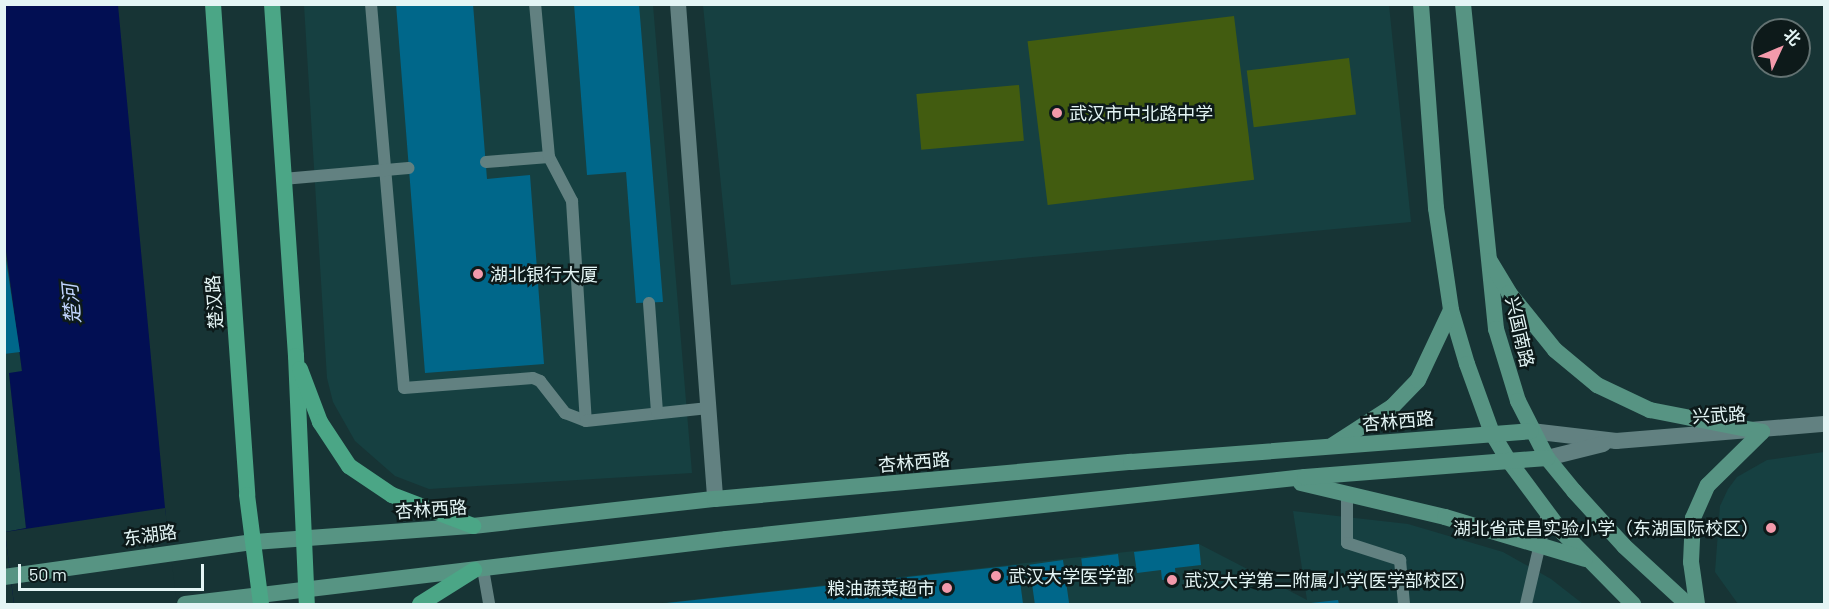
<!DOCTYPE html>
<html>
<head>
<meta charset="utf-8">
<style>
	body { margin:0 }
	#map { position:relative; width:1829px; height:609px; overflow:hidden; background:#173435; font-family:Barlow,"Noto Sans SC",sans-serif }
	div>[style] { position:absolute }
	[style*='--x'] { left:calc(var(--x)*1px); top:calc(var(--y)*1px); width:calc(var(--w)*1px); rotate:calc(var(--a)*1deg) }
	.built>* { inset:0; background:#164041 }
	.green>* { inset:0; background:#425c10; transform-origin:0 0 }
	.water>* { inset:0; background:#020f53 }
	.pier>* { inset:0; background:#173435 }
	.building>* { inset:0; background:#00678a; transform-origin:0 0 }
	.service>* { height:12px; margin:-6px; padding:0 6px; transform-origin:6px; border-radius:6px; background:#628181 }
	.minor>* { height:16px; margin:-8px; padding:0 8px; transform-origin:8px; border-radius:8px; background:#628181 }
	.tertiary>* { height:16px; margin:-8px; padding:0 8px; transform-origin:8px; border-radius:8px; background:#628181 }
	.secondary>* { height:16px; margin:-8px; padding:0 8px; transform-origin:8px; border-radius:8px; background:#579483 }
	.primary>* { height:16px; margin:-8px; padding:0 8px; transform-origin:8px; border-radius:8px; background:#4ba686 }
	.dots>* { width:16px; height:16px; translate:-50% -50%; box-sizing:border-box; border:3px solid #0d1a1a; border-radius:50% }
	span { translate:-50% -50%; white-space:nowrap; text-align:center; line-height:1.15; -webkit-text-stroke:5px #0d1a1a; paint-order:stroke }
	.poi-label { font-size:18px; color:#e4f5f5 }
	.left { translate:0 -50%; text-align:left }
	.right { translate:-100% -50%; text-align:right }
	.street-label { font-size:18px; color:#e4f5f5 }
	.water-label { font-size:20px; color:#bfd3fb; font-style:italic }
	.frame { position:absolute; inset:0; border:6px solid #e4f5f5; pointer-events:none }
	.north { position:absolute; left:1751px; top:18px; width:60px; height:60px; box-sizing:border-box; background:#0d1a1a; border:2px solid #637272; border-radius:50%; rotate:46deg; font-size:16px; font-weight:700; line-height:24px; text-align:center; color:#e4f5f5 }
	.north::after { content:''; display:block; margin:auto; width:21px; height:27px; background:#f39aab; clip-path:polygon(50% 0,100% 100%,50% 72%,0 100%) }
	.scale { position:absolute; left:18px; top:564px; width:186px; height:27px; box-sizing:border-box; border:3px solid #e4f5f5; border-top:0; padding-left:8px; font-size:18px; line-height:21px; white-space:nowrap; color:#e4f5f5; -webkit-text-stroke:4px #0d1a1a; paint-order:stroke }
</style>
</head>
<body>
<div id="map">
	<div class="built">
		<div style="clip-path:polygon(304px 5px,653px 5px,692px 473px,429px 489px,395px 476px,355px 441px,333px 402px,327px 378px)"></div>
		<div style="clip-path:polygon(703px 5px,1389px 5px,1411px 222px,731px 285px)"></div>
		<div style="clip-path:polygon(4px 236px,22px 372px,9px 374px,26px 528px,5px 532px)"></div>
		<div style="clip-path:polygon(1824px 452px,1824px 604px,1738px 604px,1715px 572px,1720px 506px,1728px 489px,1737px 477px,1767px 460px)"></div>
		<div style="clip-path:polygon(1293px 511px,1408px 524px,1503px 552px,1551px 579px,1583px 604px,653px 604px,1199px 544px,1307px 600px)"></div>
	</div>
	<div class="green">
		<div style="left:1234px;top:16px;width:165px;height:208px;rotate:83deg"></div>
		<div style="left:1349px;top:58px;width:57px;height:103px;rotate:83deg"></div>
		<div style="left:1019px;top:85px;width:56px;height:103px;rotate:85deg"></div>
	</div>
	<div class="water">
		<div style="clip-path:polygon(4px 5px,118px 5px,174px 604px,14px 604px,5px 532px,26px 528px,9px 373px,22px 371px,4px 236px)"></div>
	</div>
	<div class="pier">
		<div style="clip-path:polygon(165px 508px,177px 604px,14px 604px,5px 532px)"></div>
	</div>
	<div class="building">
		<div style="clip-path:polygon(396px 4px,473px 4px,487px 179px,530px 175px,544px 364px,425px 373px)"></div>
		<div style="clip-path:polygon(574px 4px,639px 4px,663px 302px,636px 303px,626px 172px,587px 175px)"></div>
		<div style="clip-path:polygon(4px 247px,20px 352px,4px 354px)"></div>
		<div style="clip-path:polygon(1199px 544px,1201px 565px,1175px 568px,1176px 578px,1162px 580px,1161px 570px,1137px 573px,1134px 552px)"></div>
		<div style="left:1118px;top:554px;width:23px;height:37px;rotate:83deg"></div>
		<div style="left:1063px;top:560px;width:44px;height:34px;rotate:82deg"></div>
		<div style="clip-path:polygon(1018px 565px,1023px 604px,667px 604px,667px 603px)"></div>
		<div style="clip-path:polygon(1338px 600px,1339px 604px,1311px 604px,1311px 603px)"></div>
	</div>
	<div class="service">
		<div style="--x:371;--y:4;--w:385;--a:85.1"></div>
		<div style="--x:404;--y:388;--w:129;--a:-4.4"></div>
		<div style="--x:533;--y:378;--w:8;--a:23"></div>
		<div style="--x:540;--y:381;--w:41;--a:52"></div>
		<div style="--x:565;--y:413;--w:22;--a:21"></div>
		<div style="--x:549;--y:157;--w:50;--a:62.4"></div>
		<div style="--x:572;--y:201;--w:220;--a:86.4"></div>
		<div style="--x:586;--y:421;--w:123;--a:-6.1"></div>
		<div style="--x:486;--y:162;--w:63;--a:-4.5"></div>
		<div style="--x:549;--y:157;--w:154;--a:-95.2"></div>
		<div style="--x:283;--y:179;--w:126;--a:-5"></div>
		<div style="--x:649;--y:303;--w:109;--a:85.8"></div>
		<div style="--x:1347;--y:493;--w:50;--a:90"></div>
		<div style="--x:1347;--y:543;--w:56;--a:17.8"></div>
		<div style="--x:1400;--y:560;--w:44;--a:84.8"></div>
		<div style="--x:483;--y:569;--w:36;--a:80"></div>
		<div style="--x:1526;--y:604;--w:92;--a:-76.9"></div>
	</div>
	<div class="minor">
		<div style="--x:678;--y:4;--w:496;--a:85.7"></div>
	</div>
	<div class="tertiary">
		<div style="--x:1531;--y:431;--w:86;--a:6.7"></div>
		<div style="--x:1616;--y:441;--w:209;--a:-4.7"></div>
		<div style="--x:1547;--y:458;--w:58;--a:-14"></div>
	</div>
	<div class="secondary">
		<div style="--x:1421;--y:4;--w:205;--a:85.8"></div>
		<div style="--x:1436;--y:208;--w:103;--a:81.6"></div>
		<div style="--x:1451;--y:310;--w:56;--a:73.5"></div>
		<div style="--x:1467;--y:364;--w:73;--a:70.1"></div>
		<div style="--x:1492;--y:433;--w:33;--a:59"></div>
		<div style="--x:1509;--y:461;--w:87;--a:53.4"></div>
		<div style="--x:1561;--y:531;--w:103;--a:45.4"></div>
		<div style="--x:1463;--y:4;--w:327;--a:84.2"></div>
		<div style="--x:1496;--y:329;--w:75;--a:73"></div>
		<div style="--x:1518;--y:401;--w:64;--a:63"></div>
		<div style="--x:1547;--y:458;--w:43;--a:50.7"></div>
		<div style="--x:1574;--y:491;--w:74;--a:47.7"></div>
		<div style="--x:1624;--y:546;--w:86;--a:42.6"></div>
		<div style="--x:1490;--y:261;--w:37;--a:59"></div>
		<div style="--x:1509;--y:293;--w:73;--a:51.1"></div>
		<div style="--x:1555;--y:350;--w:55;--a:39.8"></div>
		<div style="--x:1597;--y:385;--w:59;--a:25.3"></div>
		<div style="--x:1650;--y:410;--w:114;--a:11.1"></div>
		<div style="--x:1333;--y:445;--w:70;--a:-32.8"></div>
		<div style="--x:1392;--y:407;--w:37;--a:-46"></div>
		<div style="--x:1418;--y:380;--w:77;--a:-64.8"></div>
		<div style="--x:1301;--y:483;--w:148;--a:13.3"></div>
		<div style="--x:1445;--y:517;--w:146;--a:16.7"></div>
		<div style="--x:4;--y:577;--w:252;--a:-8"></div>
		<div style="--x:254;--y:542;--w:220;--a:-4.2"></div>
		<div style="--x:473;--y:526;--w:244;--a:-6.4"></div>
		<div style="--x:715;--y:499;--w:418;--a:-5.1"></div>
		<div style="--x:1131;--y:462;--w:401;--a:-4.4"></div>
		<div style="--x:185;--y:604;--w:545;--a:-6.85"></div>
		<div style="--x:726;--y:539;--w:582;--a:-6.11"></div>
		<div style="--x:1305;--y:477;--w:243;--a:-4.5"></div>
		<div style="--x:1697;--y:604;--w:42;--a:-98.1"></div>
		<div style="--x:1691;--y:562;--w:44;--a:-87.4"></div>
		<div style="--x:1693;--y:518;--w:36;--a:-66"></div>
		<div style="--x:1708;--y:485;--w:76;--a:-44.5"></div>
	</div>
	<div class="primary">
		<div style="--x:213;--y:4;--w:492;--a:86"></div>
		<div style="--x:247;--y:495;--w:110;--a:82.7"></div>
		<div style="--x:272;--y:4;--w:353;--a:86.1"></div>
		<div style="--x:296;--y:356;--w:248;--a:87.5"></div>
		<div style="--x:300;--y:369;--w:57;--a:69.3"></div>
		<div style="--x:320;--y:422;--w:53;--a:56.6"></div>
		<div style="--x:349;--y:466;--w:52;--a:34"></div>
		<div style="--x:392;--y:495;--w:87;--a:20.9"></div>
		<div style="--x:420;--y:604;--w:64;--a:-32.2"></div>
	</div>
	<div class="dots">
		<div style="left:1057px;top:113px;background:#f39aab"></div>
		<div style="left:478px;top:274px;background:#f39aab"></div>
		<div style="left:1771px;top:528px;background:#f39aab"></div>
		<div style="left:996px;top:576px;background:#f39aab"></div>
		<div style="left:1172px;top:580px;background:#f39aab"></div>
		<div style="left:947px;top:588px;background:#f39aab"></div>
	</div>
	<div class="poi-label">
		<span class="left" style="left:1069px;top:113px">武汉市中北路中学</span>
		<span class="left" style="left:490px;top:274px">湖北银行大厦</span>
		<span class="right" style="left:1759px;top:528px">湖北省武昌实验小学（东湖国际校区）</span>
		<span class="left" style="left:1008px;top:576px">武汉大学医学部</span>
		<span class="left" style="left:1184px;top:580px">武汉大学第二附属小学(医学部校区)</span>
		<span class="right" style="left:935px;top:588px">粮油蔬菜超市</span>
	</div>
	<div class="street-label">
		<span style="left:214px;top:302px;rotate:-94deg">楚汉路</span>
		<span style="left:1520px;top:332px;rotate:77deg">兴国南路</span>
		<span style="left:1719px;top:415px;rotate:-3deg">兴武路</span>
		<span style="left:1398px;top:421px;rotate:-5deg">杏林西路</span>
		<span style="left:914px;top:462px;rotate:-5deg">杏林西路</span>
		<span style="left:431px;top:509px;rotate:-4deg">杏林西路</span>
		<span style="left:150px;top:535px;rotate:-8deg">东湖路</span>
	</div>
	<div class="water-label">
		<span style="left:71px;top:304px;rotate:-95deg">楚河</span>
	</div>
	<div class="frame"></div>
	<div class="north">北</div>
	<div class="scale">50 m</div>
</div>
</body>
</html>
